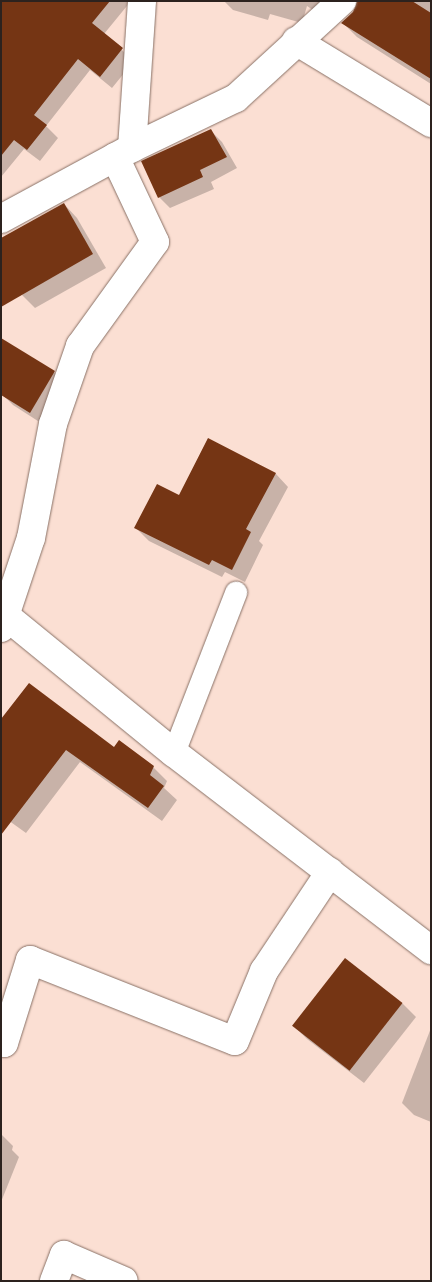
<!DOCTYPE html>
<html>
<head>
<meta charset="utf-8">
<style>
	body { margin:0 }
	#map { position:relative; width:432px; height:1282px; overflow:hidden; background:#fbdfd3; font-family:Raleway,sans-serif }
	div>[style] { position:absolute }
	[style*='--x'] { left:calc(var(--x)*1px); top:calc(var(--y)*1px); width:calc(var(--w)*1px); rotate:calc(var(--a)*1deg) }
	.shadow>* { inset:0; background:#0003 }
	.building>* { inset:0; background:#753514; transform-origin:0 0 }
	.roads { filter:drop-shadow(0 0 1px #897166) drop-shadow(0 0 1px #897166) }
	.service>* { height:22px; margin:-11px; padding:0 11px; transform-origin:11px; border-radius:11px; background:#fff }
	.minor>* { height:28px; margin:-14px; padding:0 14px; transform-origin:14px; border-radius:14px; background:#fff }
	.tertiary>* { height:28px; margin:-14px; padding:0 14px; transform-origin:14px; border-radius:14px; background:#fff }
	span { translate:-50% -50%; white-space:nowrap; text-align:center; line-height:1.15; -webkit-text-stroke:5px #fbdfd3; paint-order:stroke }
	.frame { position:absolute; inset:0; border:2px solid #2c221e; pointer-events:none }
</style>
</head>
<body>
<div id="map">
	<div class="shadow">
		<div style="clip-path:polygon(1px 1px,131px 1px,104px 34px,134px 61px,112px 88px,90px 70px,46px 126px,58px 138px,40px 161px,24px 149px,1px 177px)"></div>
		<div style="clip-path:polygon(224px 1px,351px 1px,328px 20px,307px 6px,302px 23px,270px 14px,268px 20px,233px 10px)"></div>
		<div style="clip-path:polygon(358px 1px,431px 1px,431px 84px,357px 37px,343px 23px,358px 6px)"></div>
		<div style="clip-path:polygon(210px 130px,222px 142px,237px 168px,211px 182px,214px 189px,170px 208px,159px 197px)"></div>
		<div style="clip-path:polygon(64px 204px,77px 218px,106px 268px,35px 308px,22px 295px)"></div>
		<div style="clip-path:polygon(54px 372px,64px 382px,41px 423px,13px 405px,3px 395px)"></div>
		<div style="clip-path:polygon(208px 439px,276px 474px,288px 487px,259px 541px,263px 545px,245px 582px,225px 572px,222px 577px,149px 541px,136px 528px,179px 496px)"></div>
		<div style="clip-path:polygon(1px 721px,114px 749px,153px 767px,167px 781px,164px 788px,177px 800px,162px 821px,80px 762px,26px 833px,1px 815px)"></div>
		<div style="clip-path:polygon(345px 960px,403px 1004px,416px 1017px,364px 1083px,307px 1039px,294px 1026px)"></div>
		<div style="clip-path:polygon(431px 1028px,431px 1122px,414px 1115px,402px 1103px)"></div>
		<div style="clip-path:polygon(1px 1134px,13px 1146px,12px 1150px,19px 1157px,1px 1202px)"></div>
	</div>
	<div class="building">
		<div style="clip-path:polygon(1px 1px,110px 1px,92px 23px,123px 48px,100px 77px,78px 59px,34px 115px,47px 125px,27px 150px,14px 140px,1px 156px)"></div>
		<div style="clip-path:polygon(357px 1px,412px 1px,431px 13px,431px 79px,341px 23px,353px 12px)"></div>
		<div style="clip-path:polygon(211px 129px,227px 157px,200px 170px,203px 177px,158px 198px,141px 161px)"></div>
		<div style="clip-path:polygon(64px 203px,93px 254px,1px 307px,1px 238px)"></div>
		<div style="clip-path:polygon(1px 338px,55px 371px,30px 413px,1px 395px)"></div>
		<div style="clip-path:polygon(208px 438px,276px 473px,246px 529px,251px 532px,232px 570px,212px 560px,209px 565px,134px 528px,157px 484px,179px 495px)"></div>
		<div style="clip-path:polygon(29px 683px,114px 747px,119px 740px,154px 766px,150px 775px,164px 786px,148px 808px,66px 750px,1px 835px,1px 719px)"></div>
		<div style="left:345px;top:958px;width:73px;height:86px;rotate:38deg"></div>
	</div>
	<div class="roads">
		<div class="service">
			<div style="--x:174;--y:753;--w:172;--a:-68.8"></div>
		</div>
		<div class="minor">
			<div style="--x:296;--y:41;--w:158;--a:31.3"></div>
			<div style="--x:132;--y:148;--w:147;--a:-86.1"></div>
			<div style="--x:1;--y:219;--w:149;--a:-28.5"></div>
			<div style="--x:132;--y:148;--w:115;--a:-25.7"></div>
			<div style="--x:236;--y:98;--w:144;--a:-42.5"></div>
			<div style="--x:1;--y:628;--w:95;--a:-71.6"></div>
			<div style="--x:31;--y:538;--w:116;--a:-79.1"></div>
			<div style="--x:53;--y:424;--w:83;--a:-70.9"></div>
			<div style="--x:80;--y:346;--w:128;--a:-54.2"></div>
			<div style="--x:155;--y:242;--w:94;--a:-115.2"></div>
			<div style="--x:1;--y:1042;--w:3;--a:18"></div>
			<div style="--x:4;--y:1043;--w:87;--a:-72.6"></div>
			<div style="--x:30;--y:960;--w:220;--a:21.6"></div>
			<div style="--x:235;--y:1041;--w:76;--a:-67.5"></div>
			<div style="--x:264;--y:971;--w:119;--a:-56.3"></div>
			<div style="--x:54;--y:1281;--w:28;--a:-69"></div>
			<div style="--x:64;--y:1255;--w:65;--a:23.4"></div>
		</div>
		<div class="tertiary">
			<div style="--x:1;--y:612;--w:223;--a:39.2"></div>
			<div style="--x:174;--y:753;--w:324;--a:37.5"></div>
		</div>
	</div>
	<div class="frame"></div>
</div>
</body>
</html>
